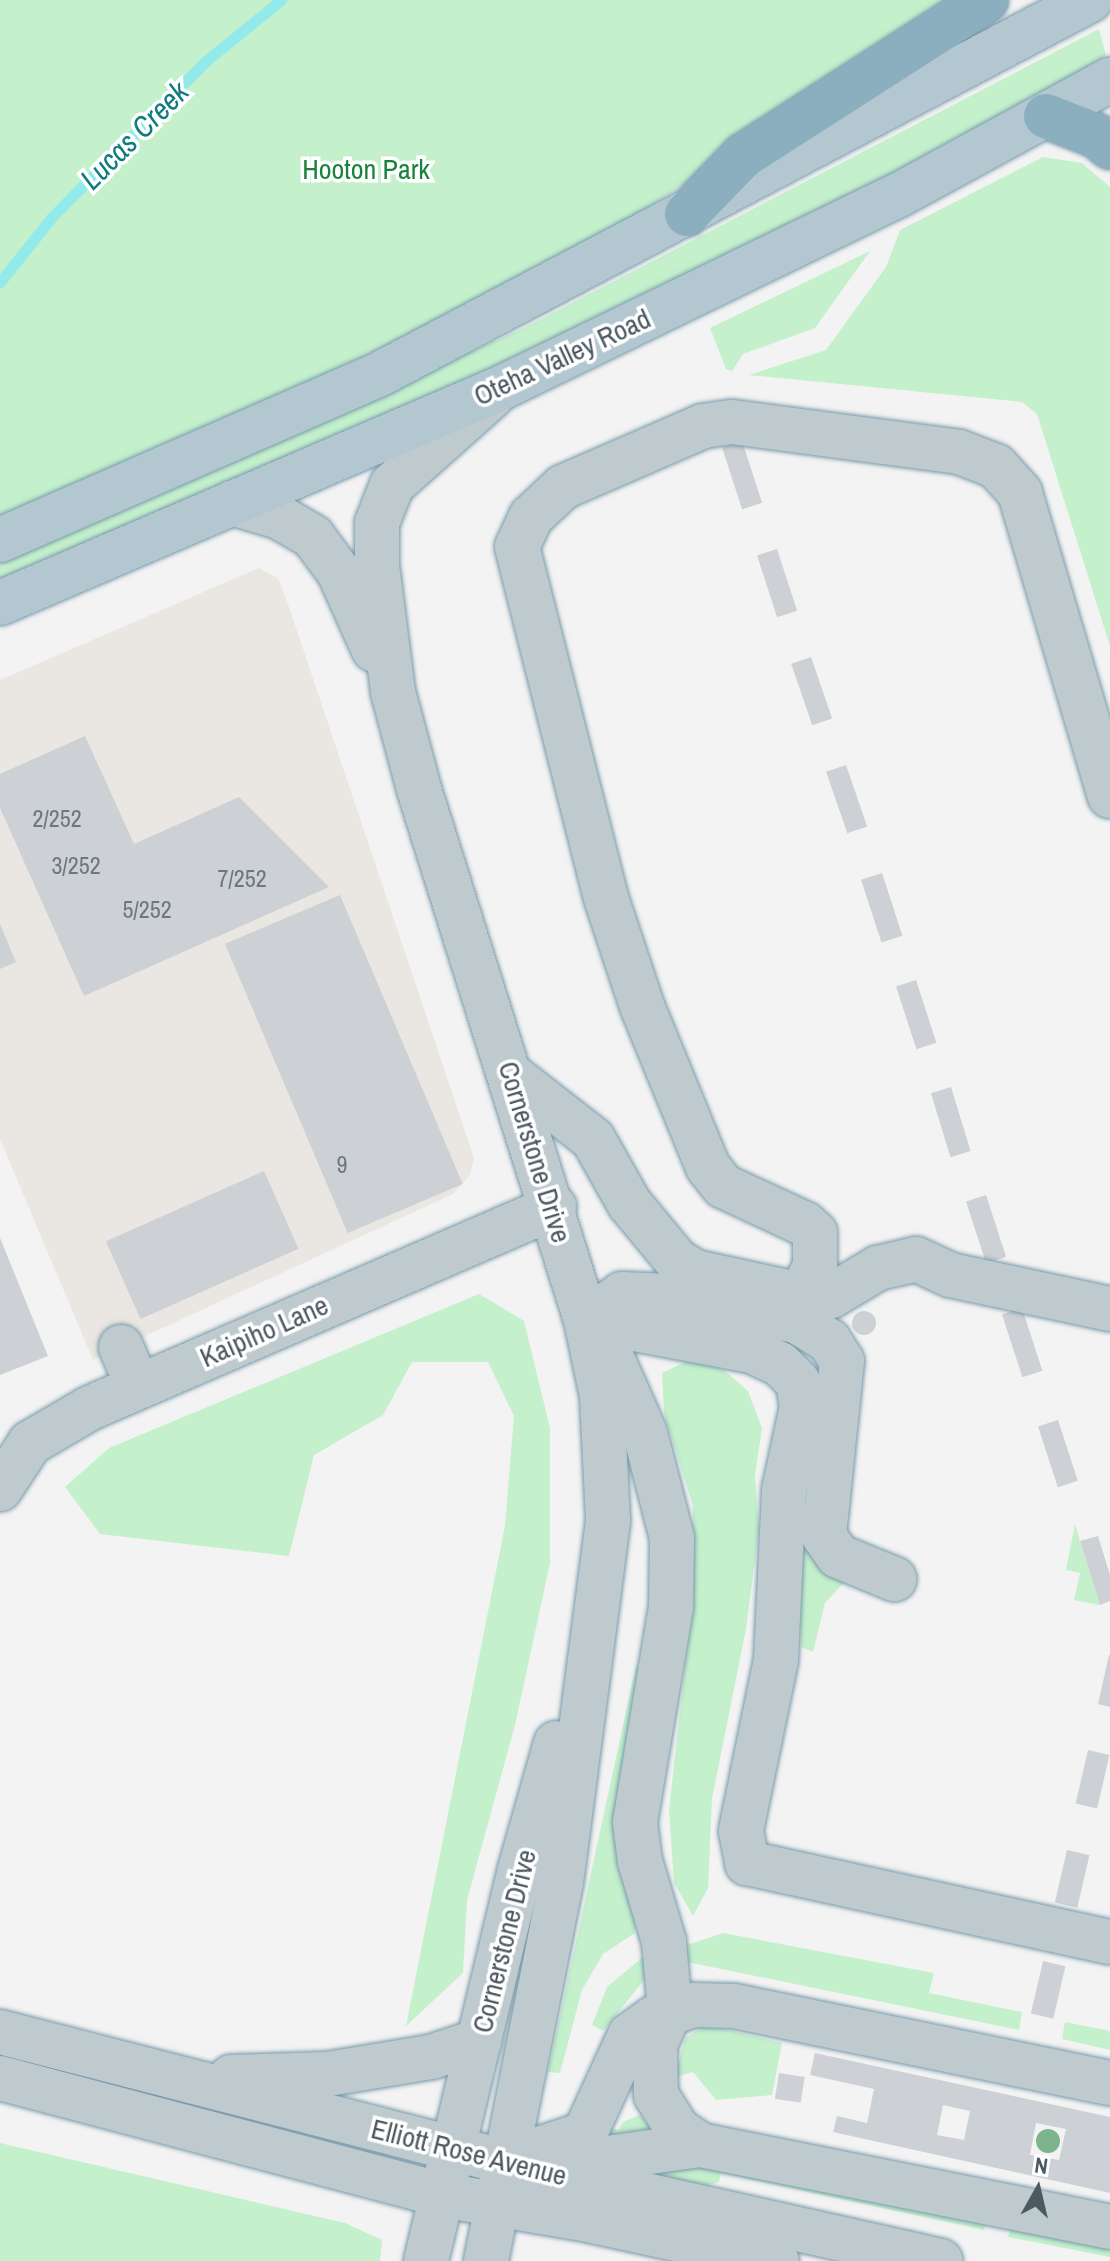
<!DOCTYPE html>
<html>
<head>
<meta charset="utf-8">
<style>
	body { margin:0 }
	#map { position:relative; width:1110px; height:2261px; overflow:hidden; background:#f4f3f3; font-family:"Archivo Narrow",sans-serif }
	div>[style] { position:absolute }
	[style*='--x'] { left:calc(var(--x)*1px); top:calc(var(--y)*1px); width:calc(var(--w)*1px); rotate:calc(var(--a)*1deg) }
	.commercial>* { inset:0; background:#eae6e1 }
	.green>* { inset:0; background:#c4f0cc }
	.stream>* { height:11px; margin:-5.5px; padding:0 5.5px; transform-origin:5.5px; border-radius:5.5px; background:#92eaeb }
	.building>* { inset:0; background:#cdd0d4; transform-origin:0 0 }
	.round { border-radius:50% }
	.roads { filter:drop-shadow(0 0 2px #779aab) drop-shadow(0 0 2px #779aab) }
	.minor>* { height:44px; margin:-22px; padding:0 22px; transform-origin:22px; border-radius:22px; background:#becace }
	.major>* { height:44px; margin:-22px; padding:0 22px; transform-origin:22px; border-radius:22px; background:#b3c7d0 }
	.highway>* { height:44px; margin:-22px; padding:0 22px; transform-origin:22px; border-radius:22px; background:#8cafbf }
	.trees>* { width:24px; height:24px; margin:-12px; border-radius:50%; background:#7cb58d }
	span { translate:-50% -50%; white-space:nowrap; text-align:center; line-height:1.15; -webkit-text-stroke:7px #fff; paint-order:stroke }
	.number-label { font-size:24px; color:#6b787d }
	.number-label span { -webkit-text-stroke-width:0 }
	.park-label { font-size:28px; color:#1a823a }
	.street-label { font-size:28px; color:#4a5a60 }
	.water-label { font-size:30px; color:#107c7e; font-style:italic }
	.north { position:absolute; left:998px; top:2149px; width:80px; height:80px; -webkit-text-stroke:6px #fff; paint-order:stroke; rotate:8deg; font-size:22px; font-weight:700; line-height:32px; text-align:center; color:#4a5a60 }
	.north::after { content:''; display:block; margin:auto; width:28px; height:36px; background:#4a5a60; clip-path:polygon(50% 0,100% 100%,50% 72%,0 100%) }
</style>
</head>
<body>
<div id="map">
	<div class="commercial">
		<div style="clip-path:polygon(259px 568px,278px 578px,290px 610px,474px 1158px,470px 1175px,453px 1194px,93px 1360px,0 1139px,0 680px)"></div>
	</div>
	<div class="green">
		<div style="clip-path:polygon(0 0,971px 0,563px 262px,312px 381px,0 516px)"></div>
		<div style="clip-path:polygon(1099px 29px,1106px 55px,998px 124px,834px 207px,359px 431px,0 585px,0 562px,526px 327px)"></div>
		<div style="clip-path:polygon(1043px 157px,1082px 163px,1110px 187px,1110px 646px,1037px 414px,1022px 402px,749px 375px,826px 350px,886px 267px,900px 230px)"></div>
		<div style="clip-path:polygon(870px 251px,815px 328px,743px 354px,732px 371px,726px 369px,710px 328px)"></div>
		<div style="clip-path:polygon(479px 1294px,524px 1321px,550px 1428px,550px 1563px,515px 1725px,467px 1900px,463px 1973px,406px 2026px,505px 1526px,514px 1416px,488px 1362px,412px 1362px,383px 1415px,314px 1455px,289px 1556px,100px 1534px,65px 1487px,109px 1448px)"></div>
		<div style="clip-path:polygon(689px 1360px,724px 1370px,748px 1391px,762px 1428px,755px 1475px,759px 1529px,746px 1629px,712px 1799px,708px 1888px,693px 1916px,674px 1883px,669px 1810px,690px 1624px,693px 1506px,664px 1413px,662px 1373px)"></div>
		<div style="clip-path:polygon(1075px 1524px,1080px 1541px,1100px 1605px,1074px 1600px,1080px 1573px,1066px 1570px)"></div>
		<div style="clip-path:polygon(800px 1527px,847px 1579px,825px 1603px,813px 1652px,801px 1647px)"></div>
		<div style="clip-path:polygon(636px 1665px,645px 1673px,635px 1933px,603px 1954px,582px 1990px,560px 2073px,548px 2072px)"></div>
		<div style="clip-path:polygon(723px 1933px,934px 1973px,929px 1993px,1022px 2012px,1019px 2030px,687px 1962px,681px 1947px)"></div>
		<div style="clip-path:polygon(643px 1957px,649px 1974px,603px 2031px,592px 2025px,607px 1987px)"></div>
		<div style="clip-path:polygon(1065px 2022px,1110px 2031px,1110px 2050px,1062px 2039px)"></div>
		<div style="clip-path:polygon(706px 2025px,782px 2043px,772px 2095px,716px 2100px,693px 2072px,675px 2077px,685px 2038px)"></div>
		<div style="clip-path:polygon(640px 2115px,655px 2133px,605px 2144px,604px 2126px,618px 2130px,623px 2122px)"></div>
		<div style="clip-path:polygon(0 2143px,345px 2223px,382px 2240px,380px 2261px,0 2261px)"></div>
		<div style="clip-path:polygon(677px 2159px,988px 2216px,984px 2230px,721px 2173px,719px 2182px,688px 2191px,623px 2166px)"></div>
		<div style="clip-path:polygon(1012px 2222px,1110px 2243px,1110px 2257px,1008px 2237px)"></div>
	</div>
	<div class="stream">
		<div style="--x:0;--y:282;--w:82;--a:-51.4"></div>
		<div style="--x:51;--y:218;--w:222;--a:-45.4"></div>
		<div style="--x:207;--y:60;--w:95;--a:-39"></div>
	</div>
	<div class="building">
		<div style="left:742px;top:441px;width:65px;height:21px;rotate:72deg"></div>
		<div style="left:777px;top:549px;width:65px;height:21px;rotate:72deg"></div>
		<div style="left:811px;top:657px;width:65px;height:21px;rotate:71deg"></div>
		<div style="clip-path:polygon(85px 736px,134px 844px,239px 797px,329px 887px,84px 996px,0 808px,0 774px)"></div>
		<div style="left:846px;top:765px;width:65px;height:21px;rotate:71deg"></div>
		<div style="left:882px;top:873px;width:66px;height:22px;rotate:72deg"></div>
		<div style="left:340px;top:895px;width:314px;height:125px;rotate:67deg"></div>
		<div style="clip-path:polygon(0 924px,16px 962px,0 969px)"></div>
		<div style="left:916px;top:980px;width:66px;height:21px;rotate:72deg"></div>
		<div style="left:951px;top:1087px;width:67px;height:21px;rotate:73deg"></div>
		<div style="left:264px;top:1171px;width:85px;height:173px;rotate:66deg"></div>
		<div style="left:986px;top:1195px;width:65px;height:21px;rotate:72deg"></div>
		<div style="clip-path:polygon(0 1238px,48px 1356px,0 1375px)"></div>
		<div style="left:1022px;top:1308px;width:66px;height:21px;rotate:72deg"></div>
		<div class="round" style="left:852px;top:1311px;width:24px;height:24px"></div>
		<div style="left:1058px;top:1420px;width:64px;height:21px;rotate:72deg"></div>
		<div style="clip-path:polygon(1098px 1536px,1110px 1575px,1110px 1601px,1100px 1605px,1080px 1541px)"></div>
		<div style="clip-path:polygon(1109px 1655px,1110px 1655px,1110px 1707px,1098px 1704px)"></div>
		<div style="left:1088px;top:1750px;width:22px;height:55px;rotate:13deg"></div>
		<div style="left:1067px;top:1850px;width:23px;height:54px;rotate:13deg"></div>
		<div style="left:1043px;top:1961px;width:23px;height:54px;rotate:13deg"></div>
		<div style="clip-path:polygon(evenodd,815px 2053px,1110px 2117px,1110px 2193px,833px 2132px,837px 2116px,867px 2123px,874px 2089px,810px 2075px,815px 2053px,943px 2105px,970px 2111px,964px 2140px,937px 2135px,943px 2105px,815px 2053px,1036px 2123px,1066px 2129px,1059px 2160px,1030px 2155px,1036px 2123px)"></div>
		<div style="left:779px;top:2073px;width:26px;height:26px;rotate:9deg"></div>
	</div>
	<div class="roads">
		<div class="minor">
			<div style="--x:232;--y:503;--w:49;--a:16.6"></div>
			<div style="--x:279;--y:517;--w:39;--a:30"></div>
			<div style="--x:313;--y:537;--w:44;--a:53.4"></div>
			<div style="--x:339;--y:572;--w:85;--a:65.8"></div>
			<div style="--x:511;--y:1075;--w:104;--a:38"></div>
			<div style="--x:593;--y:1139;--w:73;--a:60.6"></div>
			<div style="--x:629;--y:1203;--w:75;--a:50.4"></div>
			<div style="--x:677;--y:1261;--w:21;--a:31"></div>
			<div style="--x:695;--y:1272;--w:108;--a:12.2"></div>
			<div style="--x:801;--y:1295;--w:32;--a:-64"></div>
			<div style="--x:815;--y:1266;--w:33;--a:-90"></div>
			<div style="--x:815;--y:1233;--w:13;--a:-138"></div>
			<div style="--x:805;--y:1224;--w:90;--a:-155.1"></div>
			<div style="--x:723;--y:1186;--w:24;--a:-128"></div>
			<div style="--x:708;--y:1167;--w:174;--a:-112.3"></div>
			<div style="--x:642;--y:1006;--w:114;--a:-108.4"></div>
			<div style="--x:606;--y:898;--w:362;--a:-104.2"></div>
			<div style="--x:517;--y:547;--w:33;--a:-65"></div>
			<div style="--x:531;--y:517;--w:44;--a:-43.2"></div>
			<div style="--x:563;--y:487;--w:153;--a:-23.5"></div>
			<div style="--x:703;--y:426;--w:29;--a:-8"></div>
			<div style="--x:732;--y:422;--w:229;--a:7.5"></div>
			<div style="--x:959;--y:452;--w:40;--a:21"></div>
			<div style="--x:996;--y:466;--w:36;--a:48"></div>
			<div style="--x:1020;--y:493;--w:316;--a:73.5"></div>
			<div style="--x:801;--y:1295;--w:30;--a:2"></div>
			<div style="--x:831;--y:1296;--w:55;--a:-30.8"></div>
			<div style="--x:878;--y:1268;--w:39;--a:-13"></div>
			<div style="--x:916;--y:1259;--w:38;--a:25"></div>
			<div style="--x:951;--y:1275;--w:163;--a:12.1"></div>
			<div style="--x:586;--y:1320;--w:169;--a:10.6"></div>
			<div style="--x:752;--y:1351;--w:31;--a:25"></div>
			<div style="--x:780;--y:1364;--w:25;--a:45"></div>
			<div style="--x:798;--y:1382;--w:25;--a:81"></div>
			<div style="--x:802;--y:1407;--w:85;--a:102.2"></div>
			<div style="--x:784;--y:1490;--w:170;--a:92.7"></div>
			<div style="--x:776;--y:1660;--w:175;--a:101.6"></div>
			<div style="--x:741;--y:1831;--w:33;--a:79"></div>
			<div style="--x:747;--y:1863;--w:371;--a:12.3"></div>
			<div style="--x:586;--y:1320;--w:44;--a:-35.8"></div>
			<div style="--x:622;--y:1294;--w:48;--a:2.4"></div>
			<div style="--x:670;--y:1296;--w:128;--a:11.2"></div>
			<div style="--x:796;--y:1321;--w:39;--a:31"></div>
			<div style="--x:829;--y:1341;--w:24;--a:57"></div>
			<div style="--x:842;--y:1361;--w:176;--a:95.9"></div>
			<div style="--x:824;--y:1536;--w:24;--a:55"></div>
			<div style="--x:838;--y:1556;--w:61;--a:22.3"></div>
			<div style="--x:121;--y:1347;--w:43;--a:67"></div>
			<div style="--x:607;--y:1347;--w:94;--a:66.2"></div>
			<div style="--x:645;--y:1433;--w:108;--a:75.6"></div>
			<div style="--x:672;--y:1538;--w:69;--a:90.8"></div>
			<div style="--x:671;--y:1607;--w:218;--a:99.5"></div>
			<div style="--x:635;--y:1822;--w:39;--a:83"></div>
			<div style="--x:640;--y:1861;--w:84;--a:73.5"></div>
			<div style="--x:664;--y:1942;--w:69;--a:85"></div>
			<div style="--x:670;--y:2011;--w:37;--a:114"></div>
			<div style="--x:655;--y:2045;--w:50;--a:88.9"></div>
			<div style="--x:656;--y:2095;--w:41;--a:57.8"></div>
			<div style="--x:678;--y:2130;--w:27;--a:34"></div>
			<div style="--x:700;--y:2145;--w:418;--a:11.3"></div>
			<div style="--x:0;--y:1489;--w:55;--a:-56.9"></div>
			<div style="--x:30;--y:1443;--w:69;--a:-30.3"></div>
			<div style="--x:90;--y:1408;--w:506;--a:-23.42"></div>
			<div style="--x:0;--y:2032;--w:574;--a:14.42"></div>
			<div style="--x:556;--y:2175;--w:394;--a:12.6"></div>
			<div style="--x:231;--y:2077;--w:97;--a:-1.8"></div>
			<div style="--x:328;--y:2074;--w:104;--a:-9.4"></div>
			<div style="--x:431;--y:2057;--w:51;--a:-18.4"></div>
			<div style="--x:0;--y:2078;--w:457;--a:14.8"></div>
			<div style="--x:442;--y:2195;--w:148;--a:9.7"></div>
			<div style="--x:588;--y:2220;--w:193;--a:12.2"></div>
			<div style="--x:557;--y:2157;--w:50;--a:1.1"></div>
			<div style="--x:607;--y:2158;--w:94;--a:-8"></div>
			<div style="--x:506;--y:2160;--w:76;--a:-18.4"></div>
			<div style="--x:578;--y:2136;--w:11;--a:-38"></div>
			<div style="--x:587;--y:2129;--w:103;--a:-65.4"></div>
			<div style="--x:630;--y:2035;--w:29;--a:-35"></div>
			<div style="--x:654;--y:2018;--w:42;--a:-18"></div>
			<div style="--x:694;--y:2005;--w:40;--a:1.4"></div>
			<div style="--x:734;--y:2006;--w:384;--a:11.6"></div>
			<div style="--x:426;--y:2261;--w:399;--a:-76.5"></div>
			<div style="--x:519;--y:1873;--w:135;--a:-74.1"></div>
			<div style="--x:486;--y:2261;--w:385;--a:-78.8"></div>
			<div style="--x:561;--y:1883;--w:366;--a:-82.6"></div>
			<div style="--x:608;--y:1520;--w:124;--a:-92.8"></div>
			<div style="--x:602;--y:1396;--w:78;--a:-101.9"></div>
			<div style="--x:586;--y:1320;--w:557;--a:-107.46"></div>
			<div style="--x:419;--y:789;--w:100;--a:-105"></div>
			<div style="--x:393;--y:692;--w:127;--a:-97.2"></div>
			<div style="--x:377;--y:566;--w:43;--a:-90"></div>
			<div style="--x:377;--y:523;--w:41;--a:-68.5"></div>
			<div style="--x:392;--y:485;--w:135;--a:-41.7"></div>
		</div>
		<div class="major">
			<div style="--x:0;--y:540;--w:412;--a:-23.6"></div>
			<div style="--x:378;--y:375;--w:805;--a:-27.78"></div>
			<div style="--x:0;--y:603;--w:545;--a:-23.23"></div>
			<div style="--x:501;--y:388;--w:440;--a:-25.9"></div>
			<div style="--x:897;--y:196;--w:243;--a:-28.6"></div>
		</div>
		<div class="highway">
			<div style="--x:1046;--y:116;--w:55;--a:21.4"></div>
			<div style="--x:1097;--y:136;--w:17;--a:40"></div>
			<div style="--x:687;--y:214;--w:81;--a:-46"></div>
			<div style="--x:743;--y:156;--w:289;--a:-32.7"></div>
		</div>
	</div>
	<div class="trees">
		<div style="left:1048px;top:2141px"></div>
	</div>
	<div class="number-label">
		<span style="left:57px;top:819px">2/252</span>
		<span style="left:76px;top:866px">3/252</span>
		<span style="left:242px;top:879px">7/252</span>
		<span style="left:147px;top:910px">5/252</span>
		<span style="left:342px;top:1165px">9</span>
	</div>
	<div class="park-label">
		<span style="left:366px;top:169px">Hooton Park</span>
	</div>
	<div class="street-label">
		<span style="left:562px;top:357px;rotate:-25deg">Oteha Valley Road</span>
		<span style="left:535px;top:1152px;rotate:73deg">Cornerstone Drive</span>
		<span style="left:264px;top:1331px;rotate:-24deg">Kaipiho Lane</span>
		<span style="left:504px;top:1941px;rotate:-76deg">Cornerstone Drive</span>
		<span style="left:469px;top:2152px;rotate:14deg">Elliott Rose Avenue</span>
	</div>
	<div class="water-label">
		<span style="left:134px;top:135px;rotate:-45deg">Lucas Creek</span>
	</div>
	<div class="north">N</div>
</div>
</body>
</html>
